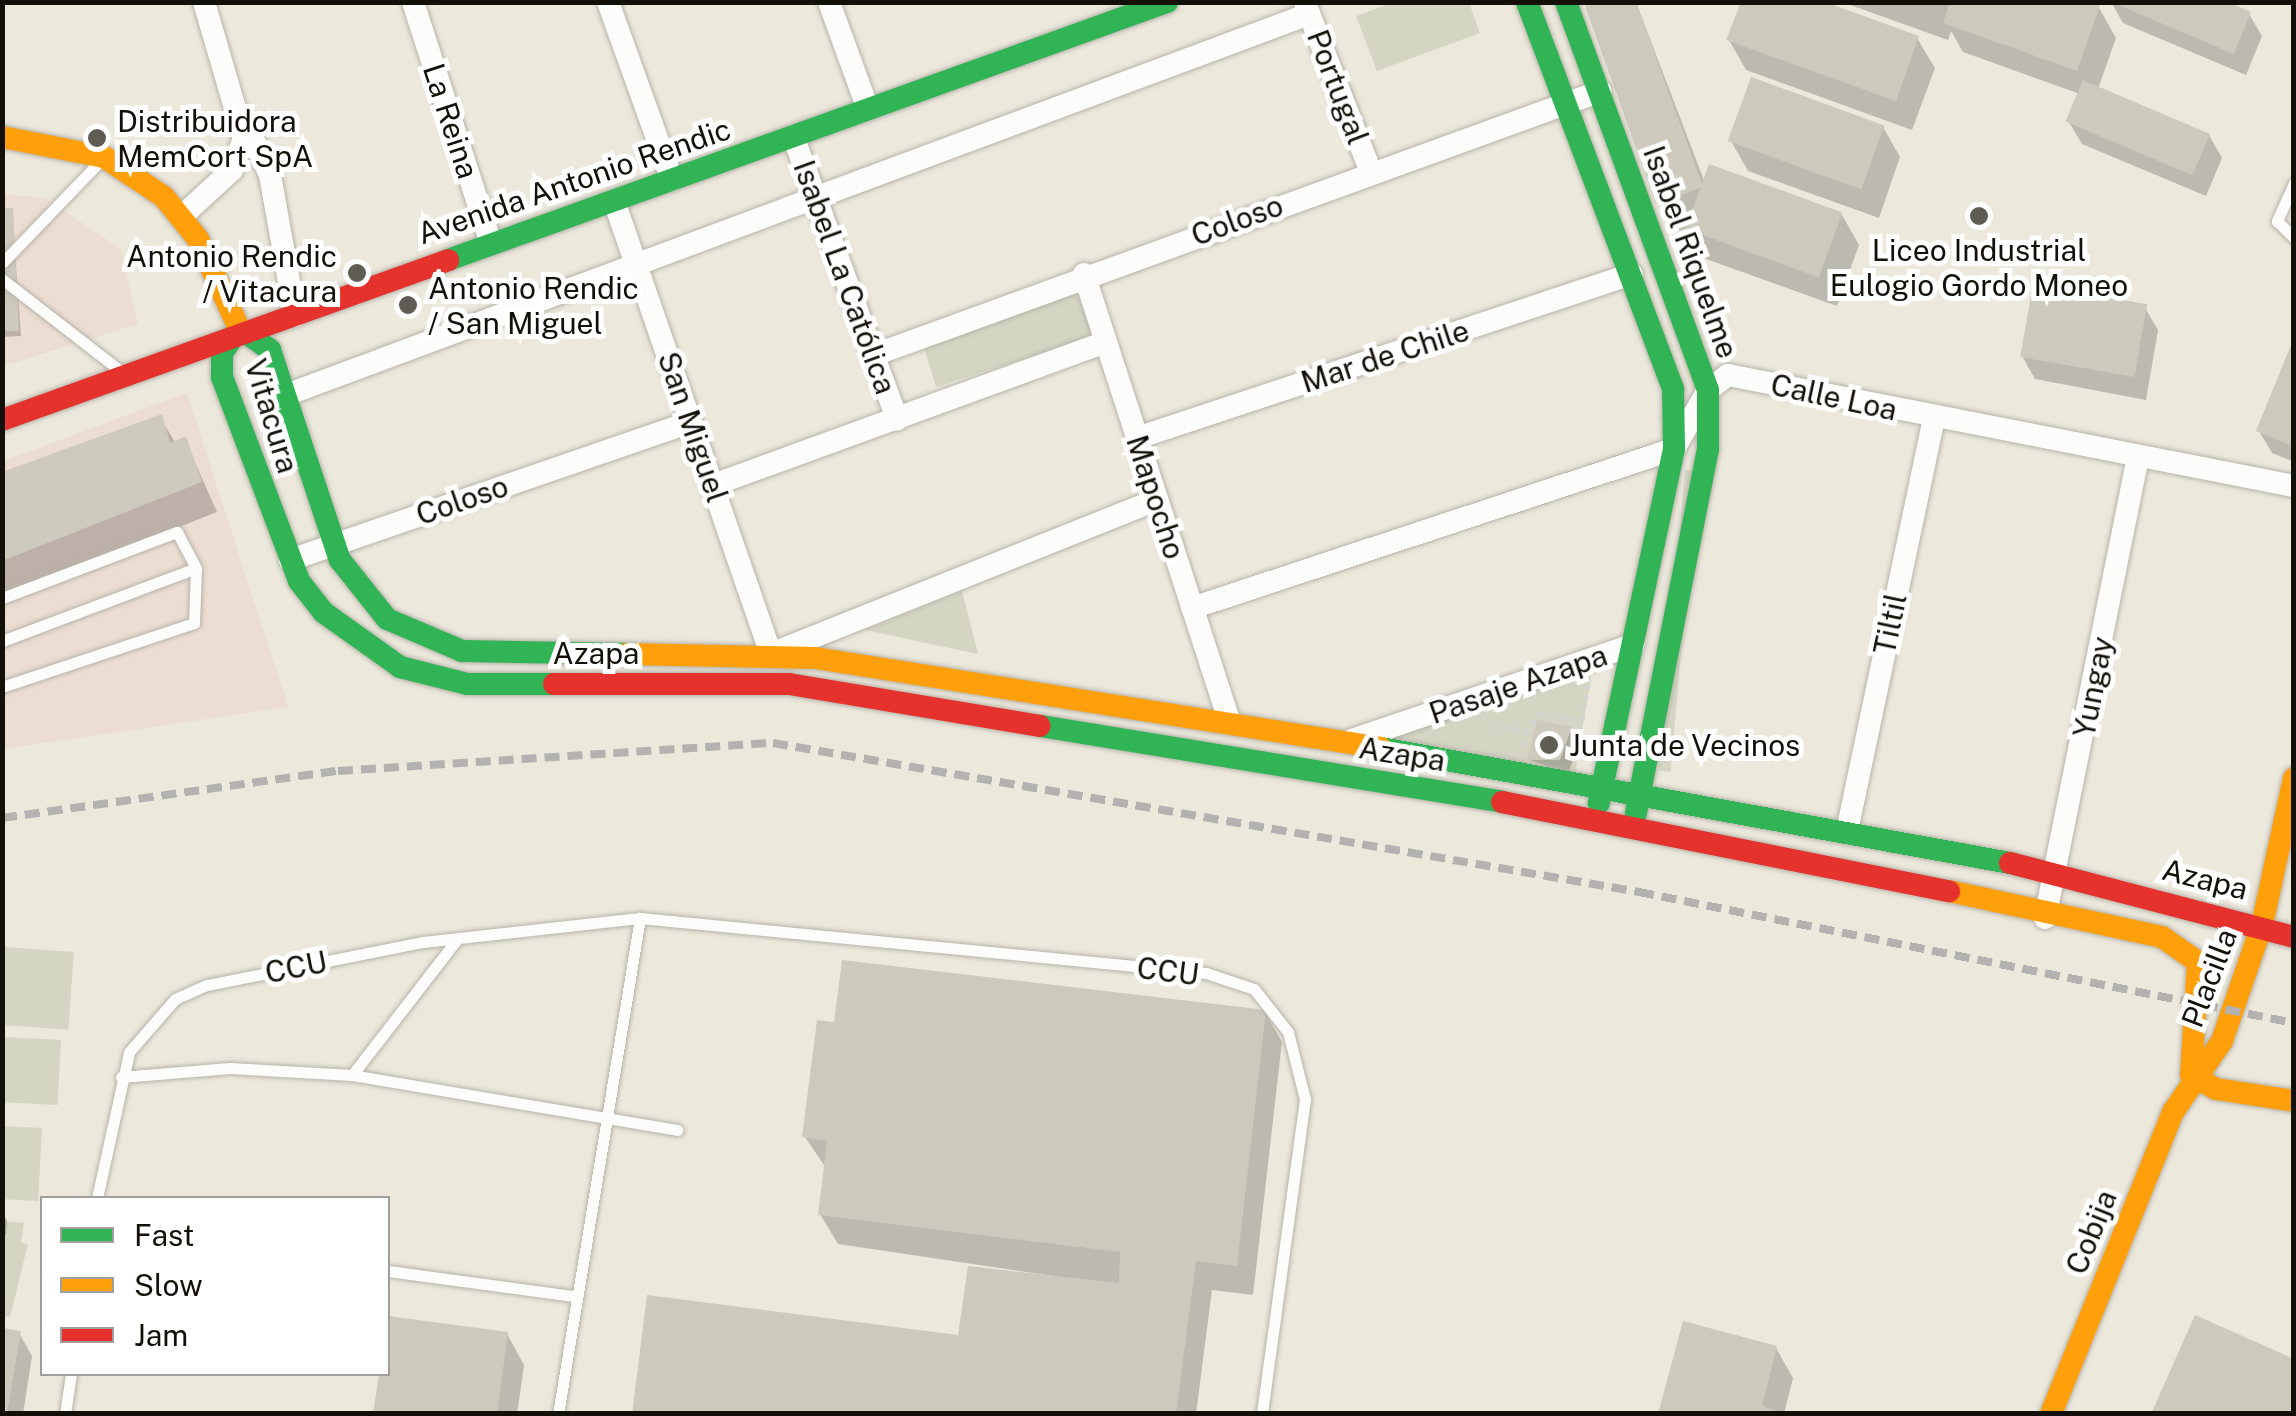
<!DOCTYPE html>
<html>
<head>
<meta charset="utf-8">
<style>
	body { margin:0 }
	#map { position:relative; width:2296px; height:1416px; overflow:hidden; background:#ece8dc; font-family:"Public Sans",sans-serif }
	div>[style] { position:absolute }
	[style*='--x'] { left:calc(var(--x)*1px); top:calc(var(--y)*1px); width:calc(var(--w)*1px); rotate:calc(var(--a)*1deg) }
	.commercial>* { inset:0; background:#ecddd3 }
	.green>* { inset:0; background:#d4d5c3; transform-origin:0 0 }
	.shadow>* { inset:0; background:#0003 }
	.building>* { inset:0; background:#cdc9bd; transform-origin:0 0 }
	.path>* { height:5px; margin-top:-2.5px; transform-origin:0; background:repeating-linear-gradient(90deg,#d4d4d0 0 5px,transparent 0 10px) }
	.roads { filter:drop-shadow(0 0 2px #b6b3aa) drop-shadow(0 0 2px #b6b3aa) }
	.lane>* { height:11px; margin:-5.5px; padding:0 5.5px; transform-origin:5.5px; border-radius:5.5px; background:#fcfcfa }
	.street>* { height:22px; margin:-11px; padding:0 11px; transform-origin:11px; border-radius:11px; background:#fcfcfa }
	.fast>* { height:22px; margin:-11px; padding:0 11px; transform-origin:11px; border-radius:11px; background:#30b455 }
	.slow>* { height:22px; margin:-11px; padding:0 11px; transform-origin:11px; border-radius:11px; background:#ff9f0a }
	.jam>* { height:22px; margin:-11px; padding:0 11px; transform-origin:11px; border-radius:11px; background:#e5322d }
	.rail>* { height:8px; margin-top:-4px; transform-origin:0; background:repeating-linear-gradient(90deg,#b3b2b0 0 15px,transparent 0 23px) }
	.dots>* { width:28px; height:28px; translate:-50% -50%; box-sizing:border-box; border:5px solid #fff; border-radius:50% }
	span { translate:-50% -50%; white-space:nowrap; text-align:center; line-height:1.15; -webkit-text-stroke:10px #fff; paint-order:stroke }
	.street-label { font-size:30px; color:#131009 }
	.poi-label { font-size:30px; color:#131009 }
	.left { translate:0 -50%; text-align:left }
	.right { translate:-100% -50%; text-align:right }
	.frame { position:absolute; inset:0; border:5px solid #131009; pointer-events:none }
	.legend { position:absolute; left:40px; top:1196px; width:350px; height:180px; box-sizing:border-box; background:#fff; border:2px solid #a19f9d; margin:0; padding:12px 18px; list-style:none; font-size:30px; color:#131009 }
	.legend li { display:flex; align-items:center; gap:20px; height:50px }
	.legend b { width:50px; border:2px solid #a19f9d }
</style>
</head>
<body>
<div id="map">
	<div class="commercial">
		<div style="clip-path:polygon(2px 194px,45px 198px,121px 249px,138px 324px,3px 366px)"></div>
		<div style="clip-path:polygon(187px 393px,288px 707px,3px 749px,3px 461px)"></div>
	</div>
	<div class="green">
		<div style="clip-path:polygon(1392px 3px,1469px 3px,1480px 33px,1377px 71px,1356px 16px)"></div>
		<div style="clip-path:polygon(1074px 288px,1094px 336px,936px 387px,923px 344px)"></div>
		<div style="left:1685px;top:470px;width:12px;height:302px;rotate:5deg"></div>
		<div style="clip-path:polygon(962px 591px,978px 654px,865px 630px)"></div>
		<div style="clip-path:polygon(1594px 660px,1575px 774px,1391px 738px)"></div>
		<div style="left:3px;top:947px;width:71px;height:78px;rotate:4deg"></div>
		<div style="left:2px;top:1037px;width:59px;height:65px;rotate:3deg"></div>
		<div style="left:3px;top:1126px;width:39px;height:73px;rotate:3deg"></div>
		<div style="clip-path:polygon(3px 1221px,24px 1223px,21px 1243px,28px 1244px,10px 1317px,3px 1316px)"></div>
	</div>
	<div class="shadow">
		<div style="clip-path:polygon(1636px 2px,1705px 183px,1842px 215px,1859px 245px,1837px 306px,1706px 259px,1688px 228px,1676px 232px,1659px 203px)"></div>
		<div style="clip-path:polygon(1842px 2px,2099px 8px,2116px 38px,2098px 89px,2209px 135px,2222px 158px,2206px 196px,2082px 144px,2069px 122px,2080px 94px,1963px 52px,1951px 31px,1948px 40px)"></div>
		<div style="clip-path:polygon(2111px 2px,2222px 2px,2249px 14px,2262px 36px,2246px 75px,2123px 23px)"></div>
		<div style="clip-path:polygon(1917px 38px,1935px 68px,1912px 130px,1746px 70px,1729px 40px)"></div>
		<div style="clip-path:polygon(1883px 127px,1900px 157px,1879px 218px,1748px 171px,1731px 141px)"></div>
		<div style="clip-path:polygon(12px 210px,21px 336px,2px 337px,2px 211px)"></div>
		<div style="clip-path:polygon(2145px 308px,2158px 330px,2146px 400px,2035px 379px,2022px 356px)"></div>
		<div style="clip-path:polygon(2294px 346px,2294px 462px,2272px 453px,2259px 431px)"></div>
		<div style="clip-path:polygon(160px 417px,176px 444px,185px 440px,217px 512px,2px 597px,2px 475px)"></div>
		<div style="clip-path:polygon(1570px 730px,1578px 744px,1568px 774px,1530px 760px)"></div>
		<div style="clip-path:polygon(1265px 1012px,1282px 1042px,1253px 1295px,1212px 1290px,1196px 1414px,634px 1414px,960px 1338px,1121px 1286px,838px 1244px,820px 1214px,826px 1168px,805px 1137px)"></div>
		<div style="clip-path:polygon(2px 1212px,7px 1220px,6px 1235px,2px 1235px)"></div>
		<div style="clip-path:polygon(389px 1318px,507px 1334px,524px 1365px,517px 1414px,376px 1414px)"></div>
		<div style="clip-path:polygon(19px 1333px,32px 1356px,23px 1414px,2px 1414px)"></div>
		<div style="clip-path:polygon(1776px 1348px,1793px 1378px,1784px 1414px,1661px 1414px)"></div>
	</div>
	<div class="building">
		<div style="clip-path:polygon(1594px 2px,1636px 2px,1703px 187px,1656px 204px,1585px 6px)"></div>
		<div style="clip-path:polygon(1741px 2px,1825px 2px,1919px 36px,1896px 101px,1726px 40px)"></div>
		<div style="clip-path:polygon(1950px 2px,2091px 2px,2100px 6px,2077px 71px,1943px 23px)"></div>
		<div style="clip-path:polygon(2111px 2px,2228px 2px,2251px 12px,2234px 54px)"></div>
		<div style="left:1751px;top:77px;width:142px;height:68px;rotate:20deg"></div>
		<div style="left:2083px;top:80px;width:138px;height:45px;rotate:23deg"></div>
		<div style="left:1709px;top:164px;width:142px;height:69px;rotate:20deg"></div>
		<div style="clip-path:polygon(2px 208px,13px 208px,19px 331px,2px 331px)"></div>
		<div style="left:2033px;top:284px;width:116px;height:74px;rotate:10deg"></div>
		<div style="clip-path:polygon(2293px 340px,2294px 434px,2289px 445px,2256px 431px)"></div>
		<div style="clip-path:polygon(162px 414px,170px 443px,186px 436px,202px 482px,2px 561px,2px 472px)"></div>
		<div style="clip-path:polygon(1537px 720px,1572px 727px,1560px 760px,1527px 760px)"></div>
		<div style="clip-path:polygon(842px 960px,1266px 1010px,1237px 1266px,1196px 1261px,1176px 1414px,632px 1414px,647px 1295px,958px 1335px,968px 1266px,1119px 1283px,1120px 1252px,818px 1215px,827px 1141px,802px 1137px,817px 1020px,834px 1022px)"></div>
		<div style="clip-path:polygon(2195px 1315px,2294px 1359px,2294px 1414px,2151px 1414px)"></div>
		<div style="clip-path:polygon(388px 1316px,508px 1332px,497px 1414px,373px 1414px,379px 1374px,388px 1374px)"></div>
		<div style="clip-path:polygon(1683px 1321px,1777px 1346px,1762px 1406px,1785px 1414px,1658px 1414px)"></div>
		<div style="clip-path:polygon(2px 1328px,21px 1331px,7px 1414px,2px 1414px)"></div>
	</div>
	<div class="path">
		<div style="--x:1495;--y:726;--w:31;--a:9"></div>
		<div style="--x:1526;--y:731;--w:18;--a:99"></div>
		<div style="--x:1526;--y:731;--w:22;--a:-51"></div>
		<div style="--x:1540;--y:714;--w:42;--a:6.8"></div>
		<div style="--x:1582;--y:719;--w:36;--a:-81"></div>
	</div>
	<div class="roads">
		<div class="lane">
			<div style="--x:2294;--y:183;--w:42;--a:114.1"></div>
			<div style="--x:2277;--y:221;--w:24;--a:45"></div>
			<div style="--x:2;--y:263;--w:143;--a:-46.1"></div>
			<div style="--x:2;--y:279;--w:153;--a:37.8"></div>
			<div style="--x:2;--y:598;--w:187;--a:-20.7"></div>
			<div style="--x:177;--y:532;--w:41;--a:62.2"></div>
			<div style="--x:2;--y:641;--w:207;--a:-20.6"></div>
			<div style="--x:196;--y:568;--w:55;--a:92.1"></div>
			<div style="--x:194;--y:623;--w:202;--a:161.6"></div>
			<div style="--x:352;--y:1075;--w:173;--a:-52.3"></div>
			<div style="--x:121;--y:1077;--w:109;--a:-4.7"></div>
			<div style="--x:230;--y:1068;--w:122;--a:3.3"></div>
			<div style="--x:352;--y:1075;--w:330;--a:9.6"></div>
			<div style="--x:97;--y:1198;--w:149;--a:-77.6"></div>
			<div style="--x:129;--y:1052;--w:70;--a:-49"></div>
			<div style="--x:175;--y:999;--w:35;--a:-24"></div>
			<div style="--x:207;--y:985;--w:220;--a:-11.3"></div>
			<div style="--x:423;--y:942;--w:218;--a:-6.3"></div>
			<div style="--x:640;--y:918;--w:569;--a:5.55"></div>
			<div style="--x:1206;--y:973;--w:51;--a:18.4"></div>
			<div style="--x:1254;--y:989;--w:55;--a:51.7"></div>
			<div style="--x:1288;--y:1032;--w:69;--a:75.8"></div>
			<div style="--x:1305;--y:1099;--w:318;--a:97.8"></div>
			<div style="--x:388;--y:1271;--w:186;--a:7.7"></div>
			<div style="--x:65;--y:1414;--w:40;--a:-81.5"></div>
			<div style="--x:558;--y:1414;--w:503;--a:-80.61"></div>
		</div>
		<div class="street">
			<div style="--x:413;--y:2;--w:250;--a:72.1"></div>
			<div style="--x:608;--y:2;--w:189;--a:70.2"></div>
			<div style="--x:829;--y:2;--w:114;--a:70"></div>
			<div style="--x:1305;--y:3;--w:181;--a:68.7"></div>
			<div style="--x:245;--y:121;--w:60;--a:65.2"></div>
			<div style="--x:270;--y:175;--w:143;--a:79.9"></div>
			<div style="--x:793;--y:136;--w:302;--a:69.8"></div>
			<div style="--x:614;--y:201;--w:479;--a:70.9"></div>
			<div style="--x:771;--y:654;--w:416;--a:-21.8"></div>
			<div style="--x:182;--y:216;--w:68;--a:-42.6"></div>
			<div style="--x:232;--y:170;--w:33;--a:-69"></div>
			<div style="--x:244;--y:139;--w:143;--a:-106.3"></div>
			<div style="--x:1084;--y:274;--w:469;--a:72"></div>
			<div style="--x:874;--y:355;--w:773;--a:-19.96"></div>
			<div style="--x:286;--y:395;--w:1092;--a:-20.43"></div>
			<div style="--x:1137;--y:438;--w:521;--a:-18.33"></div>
			<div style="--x:713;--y:485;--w:418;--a:-20"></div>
			<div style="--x:290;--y:560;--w:424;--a:-19"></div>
			<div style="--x:1192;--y:608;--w:508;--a:-18.26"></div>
			<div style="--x:1674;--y:449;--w:68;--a:-60"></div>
			<div style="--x:1708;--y:390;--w:25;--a:-37"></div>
			<div style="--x:1728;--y:375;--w:577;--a:11.1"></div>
			<div style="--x:1352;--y:740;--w:297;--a:-18.7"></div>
			<div style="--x:1847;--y:831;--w:422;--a:-78.1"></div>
			<div style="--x:2045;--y:918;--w:471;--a:-78.6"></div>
		</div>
		<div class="fast">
			<div style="--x:1527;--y:2;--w:414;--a:69.3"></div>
			<div style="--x:1673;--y:389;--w:60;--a:89"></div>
			<div style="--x:1674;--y:449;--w:362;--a:102"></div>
			<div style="--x:1566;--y:2;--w:413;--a:69.9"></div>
			<div style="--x:1708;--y:390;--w:59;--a:90"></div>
			<div style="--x:1708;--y:449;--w:372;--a:101.2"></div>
			<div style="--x:448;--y:260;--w:764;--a:-19.74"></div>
			<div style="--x:239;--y:328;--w:30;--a:124"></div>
			<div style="--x:222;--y:353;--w:24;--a:90"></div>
			<div style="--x:222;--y:377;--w:218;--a:69.3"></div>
			<div style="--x:299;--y:581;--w:39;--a:52"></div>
			<div style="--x:323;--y:612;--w:95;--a:35.5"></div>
			<div style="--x:400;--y:667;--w:69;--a:14.2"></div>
			<div style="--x:467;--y:684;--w:87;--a:0"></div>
			<div style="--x:239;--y:328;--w:38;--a:35"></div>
			<div style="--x:270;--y:350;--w:221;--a:71.6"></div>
			<div style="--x:340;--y:560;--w:75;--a:51.5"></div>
			<div style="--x:387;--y:619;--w:82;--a:23.1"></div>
			<div style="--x:462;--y:651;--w:165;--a:1"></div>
			<div style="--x:1040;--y:726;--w:468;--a:9.3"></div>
			<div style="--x:1381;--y:748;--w:639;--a:10.36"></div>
		</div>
		<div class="slow">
			<div style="--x:2;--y:137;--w:104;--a:11.1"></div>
			<div style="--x:104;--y:157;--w:72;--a:33.7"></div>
			<div style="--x:164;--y:197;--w:54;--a:51"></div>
			<div style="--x:198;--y:239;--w:98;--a:65.3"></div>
			<div style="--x:627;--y:654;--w:188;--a:1.2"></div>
			<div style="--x:815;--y:658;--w:573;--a:9.03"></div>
			<div style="--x:1949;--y:891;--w:218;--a:12.2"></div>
			<div style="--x:2162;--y:937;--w:44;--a:34.8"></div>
			<div style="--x:2198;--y:962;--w:113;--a:93.5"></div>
			<div style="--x:2191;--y:1075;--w:29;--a:29"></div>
			<div style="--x:2216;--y:1089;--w:79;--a:8.7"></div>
			<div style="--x:2051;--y:1414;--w:326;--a:-68"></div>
			<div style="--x:2173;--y:1112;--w:86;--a:-55.4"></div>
			<div style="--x:2222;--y:1041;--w:123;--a:-71"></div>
			<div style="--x:2262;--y:925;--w:150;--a:-77.7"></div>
		</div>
		<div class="jam">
			<div style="--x:2;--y:420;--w:474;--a:-19.7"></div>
			<div style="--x:554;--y:684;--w:235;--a:0"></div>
			<div style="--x:789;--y:684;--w:254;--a:9.5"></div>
			<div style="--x:1502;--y:802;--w:456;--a:11.3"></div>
			<div style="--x:2010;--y:863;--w:293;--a:14.6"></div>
		</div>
	</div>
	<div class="rail">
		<div style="--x:2;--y:818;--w:339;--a:-8"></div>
		<div style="--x:338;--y:771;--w:436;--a:-3.7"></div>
		<div style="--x:773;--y:743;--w:879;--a:9.76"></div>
		<div style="--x:1639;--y:892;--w:668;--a:11.31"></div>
	</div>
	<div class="dots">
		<div style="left:97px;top:138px;background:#5f5c53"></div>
		<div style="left:1979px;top:216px;background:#5f5c53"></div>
		<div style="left:357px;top:273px;background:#5f5c53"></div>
		<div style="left:408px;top:305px;background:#5f5c53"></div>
		<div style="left:1549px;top:745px;background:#5f5c53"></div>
	</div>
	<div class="street-label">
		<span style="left:1338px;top:87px;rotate:69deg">Portugal</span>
		<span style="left:451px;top:121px;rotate:72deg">La Reina</span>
		<span style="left:574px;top:181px;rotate:-19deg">Avenida Antonio Rendic</span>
		<span style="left:1237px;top:220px;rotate:-20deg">Coloso</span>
		<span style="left:1691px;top:252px;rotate:70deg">Isabel Riquelme</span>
		<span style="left:845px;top:277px;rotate:70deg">Isabel La Católica</span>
		<span style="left:1385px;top:356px;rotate:-18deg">Mar de Chile</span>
		<span style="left:1834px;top:397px;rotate:12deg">Calle Loa</span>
		<span style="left:272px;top:416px;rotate:73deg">Vitacura</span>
		<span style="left:693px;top:427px;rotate:71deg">San Miguel</span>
		<span style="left:1156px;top:497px;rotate:72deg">Mapocho</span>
		<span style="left:462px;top:500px;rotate:-19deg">Coloso</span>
		<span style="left:1890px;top:624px;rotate:-78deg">Tiltil</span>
		<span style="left:596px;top:653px">Azapa</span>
		<span style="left:1518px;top:684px;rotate:-19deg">Pasaje Azapa</span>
		<span style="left:2093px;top:687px;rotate:-79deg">Yungay</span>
		<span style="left:1402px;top:754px;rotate:9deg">Azapa</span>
		<span style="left:2205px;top:879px;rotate:14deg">Azapa</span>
		<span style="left:296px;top:967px;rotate:-11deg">CCU</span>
		<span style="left:1168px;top:971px;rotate:7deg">CCU</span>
		<span style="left:2209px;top:978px;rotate:-69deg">Placilla</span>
		<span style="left:2091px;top:1232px;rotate:-68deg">Cobija</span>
	</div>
	<div class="poi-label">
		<span class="left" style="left:117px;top:138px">Distribuidora<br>MemCort SpA</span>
		<span style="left:1979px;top:267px">Liceo Industrial<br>Eulogio Gordo Moneo</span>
		<span class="right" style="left:337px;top:273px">Antonio Rendic<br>/ Vitacura</span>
		<span class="left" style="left:428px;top:305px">Antonio Rendic<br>/ San Miguel</span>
		<span class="left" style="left:1569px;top:745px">Junta de Vecinos</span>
	</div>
	<div class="frame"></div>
	<ul class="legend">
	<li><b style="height:12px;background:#30b455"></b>Fast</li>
	<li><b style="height:12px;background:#ff9f0a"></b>Slow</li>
	<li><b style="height:12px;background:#e5322d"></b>Jam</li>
	</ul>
</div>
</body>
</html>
